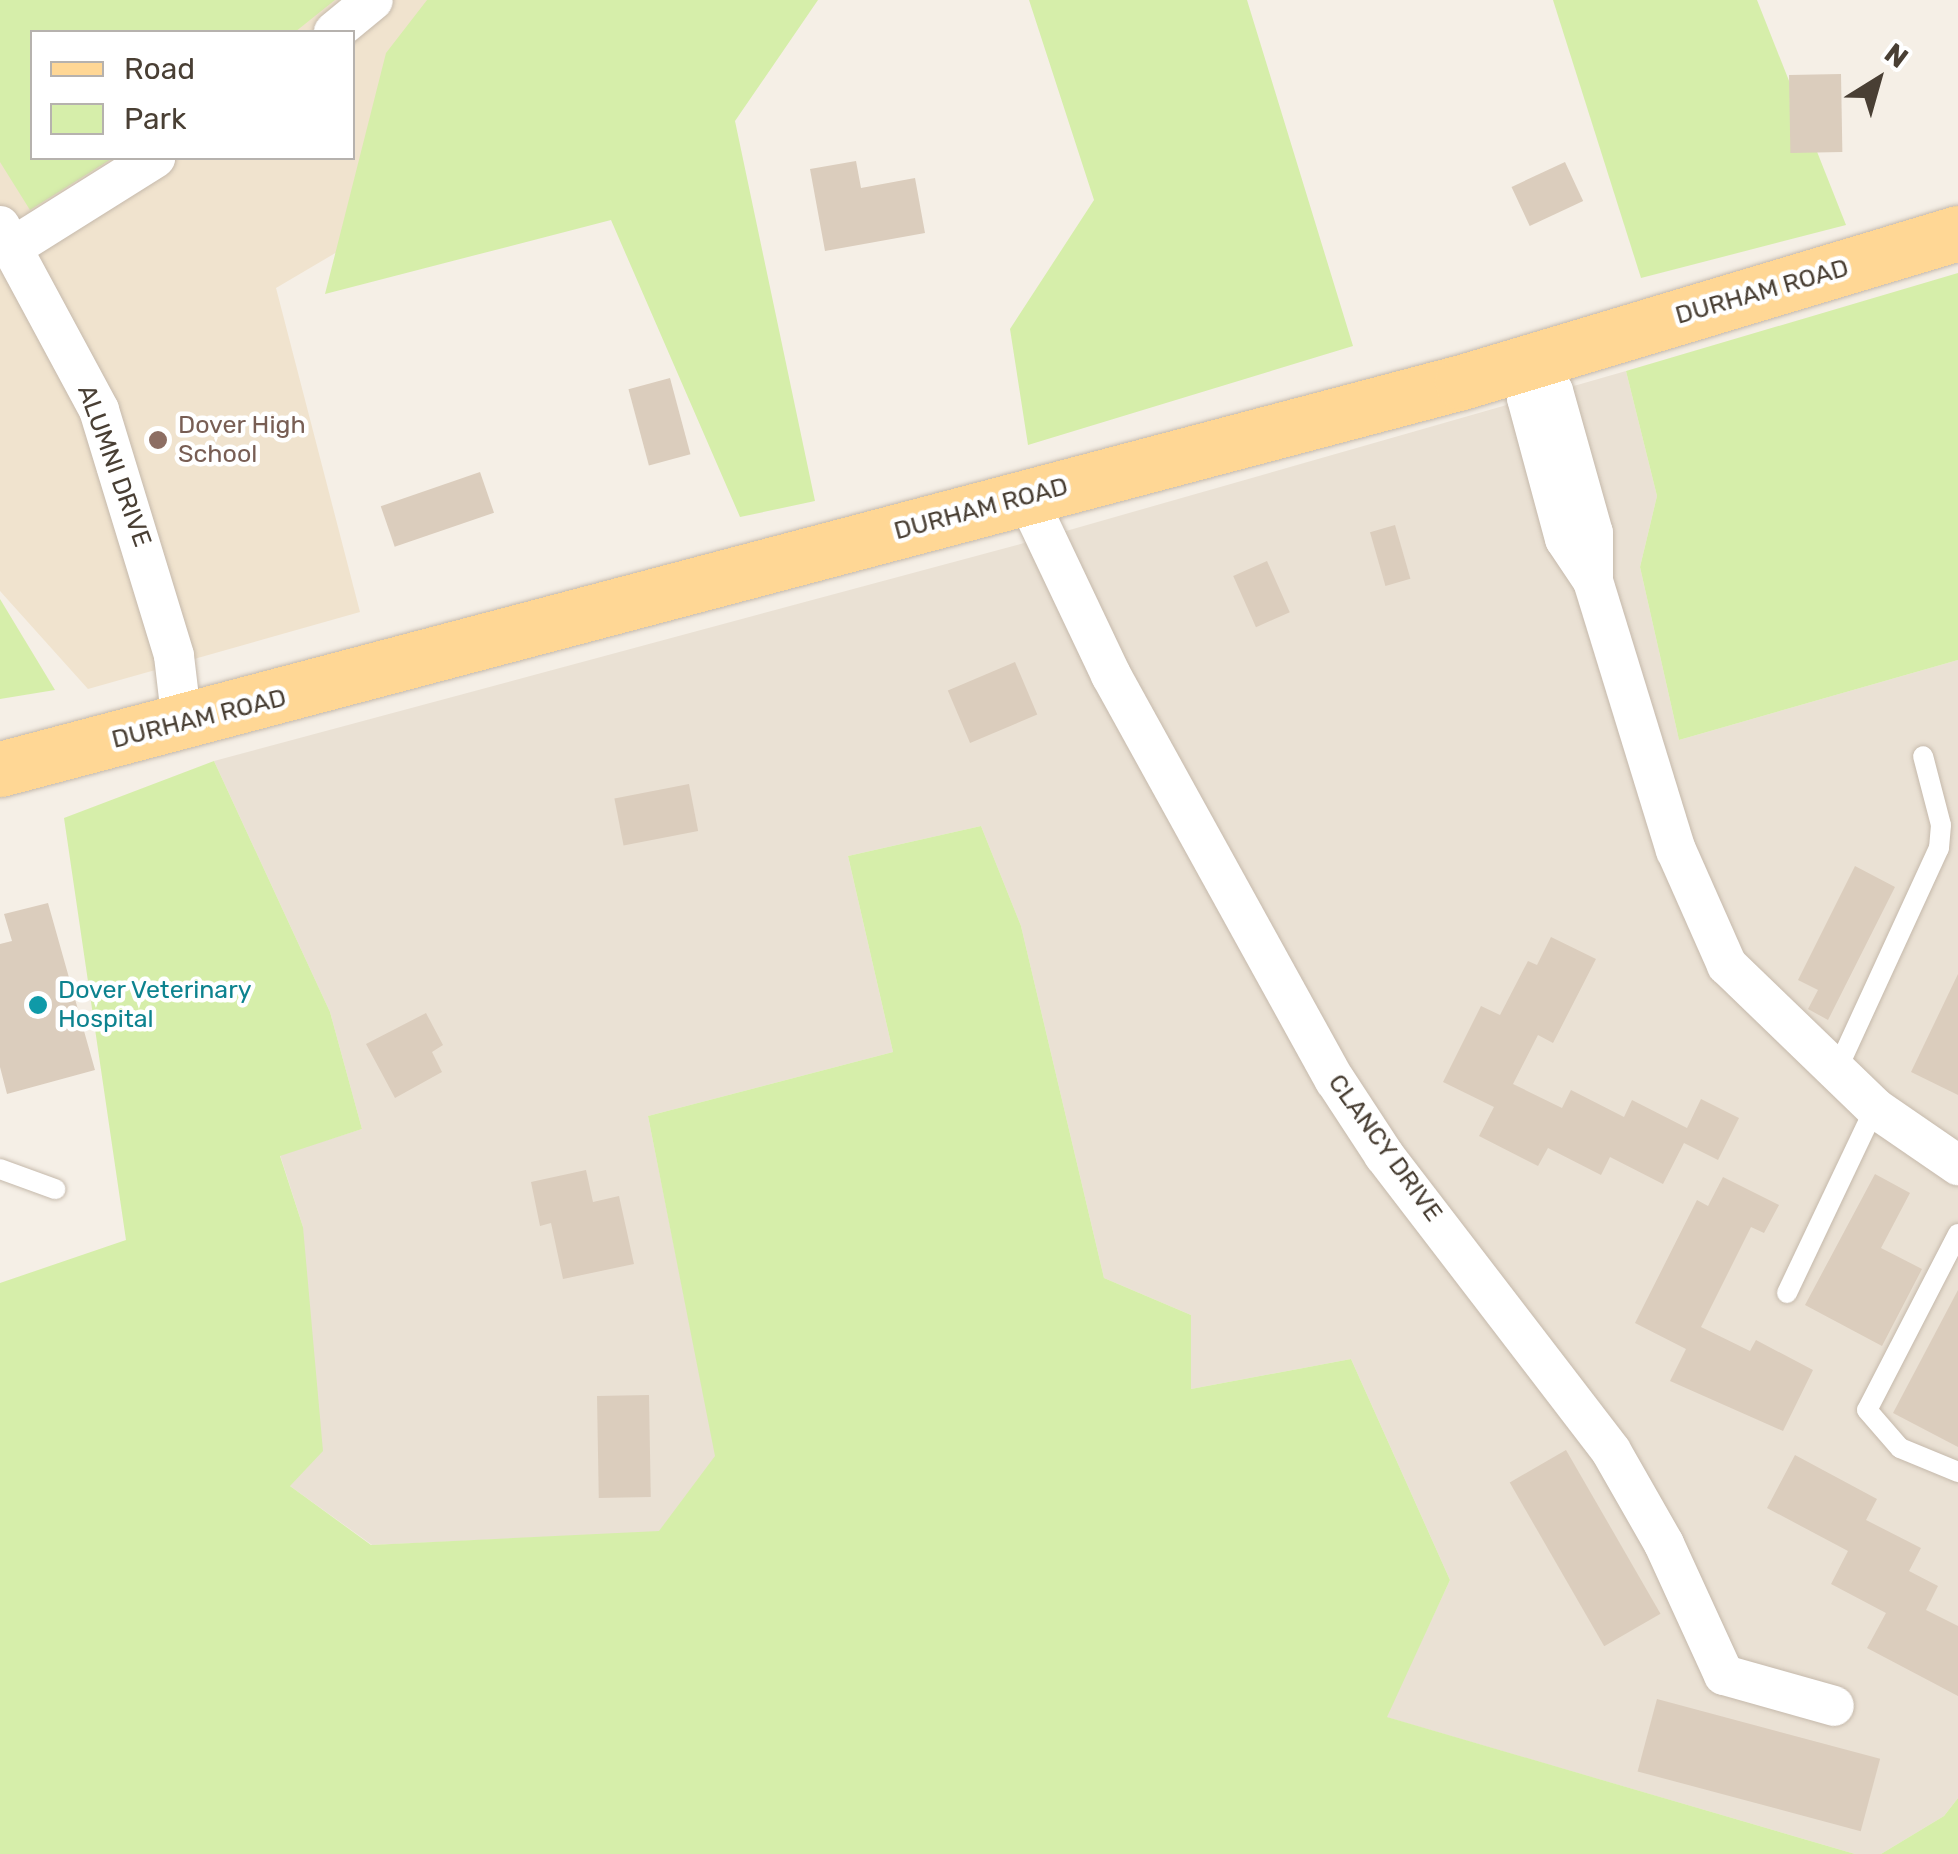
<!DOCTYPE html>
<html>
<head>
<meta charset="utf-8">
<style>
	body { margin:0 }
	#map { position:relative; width:1958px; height:1854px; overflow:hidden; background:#f5efe6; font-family:Rubik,sans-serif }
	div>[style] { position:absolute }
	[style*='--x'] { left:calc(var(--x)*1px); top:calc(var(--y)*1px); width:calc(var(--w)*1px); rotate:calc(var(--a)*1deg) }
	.residential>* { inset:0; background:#eae1d4 }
	.education>* { inset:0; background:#f0e3ce }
	.green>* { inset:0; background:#d6eeaa }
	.building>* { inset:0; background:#dbcdbd; transform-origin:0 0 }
	.roads { filter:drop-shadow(0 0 2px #c5b9ab) drop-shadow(0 0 2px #c5b9ab) }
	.lane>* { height:20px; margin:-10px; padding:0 10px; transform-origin:10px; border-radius:10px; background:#fff }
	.street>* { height:40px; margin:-20px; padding:0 20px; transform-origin:20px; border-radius:20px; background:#fff }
	.primary>* { height:55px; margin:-27.5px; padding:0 27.5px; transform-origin:27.5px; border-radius:27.5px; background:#ffd795 }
	.dots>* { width:28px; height:28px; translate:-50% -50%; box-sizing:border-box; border:5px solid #fff; border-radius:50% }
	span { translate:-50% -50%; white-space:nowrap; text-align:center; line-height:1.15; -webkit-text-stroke:9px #fff; paint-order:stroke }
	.street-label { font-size:25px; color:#493f34 }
	.education-label { font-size:25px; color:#785e54 }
	.left { translate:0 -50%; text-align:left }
	.culture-label { font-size:25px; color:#0d838f }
	.legend { position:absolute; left:30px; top:30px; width:325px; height:130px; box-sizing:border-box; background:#fff; border:2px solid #b6b2ae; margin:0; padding:12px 18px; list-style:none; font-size:30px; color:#493f34 }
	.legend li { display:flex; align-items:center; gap:20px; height:50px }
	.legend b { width:50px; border:2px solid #b6b2ae }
	.north { position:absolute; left:1828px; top:30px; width:100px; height:100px; -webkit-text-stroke:8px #fff; paint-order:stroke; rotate:37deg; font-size:28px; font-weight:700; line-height:40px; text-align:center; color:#493f34 }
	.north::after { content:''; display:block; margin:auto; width:35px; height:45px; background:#493f34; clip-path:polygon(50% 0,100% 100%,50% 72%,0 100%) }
</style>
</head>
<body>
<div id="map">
	<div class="residential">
		<div style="clip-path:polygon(1626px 371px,1657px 496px,1640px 567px,1679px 740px,1958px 660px,1958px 1798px,1944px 1816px,1881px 1854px,1855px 1854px,1386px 1717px,1450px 1580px,1351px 1359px,1191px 1389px,1191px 1315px,1104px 1278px,1021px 926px,981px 826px,848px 856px,893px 1052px,648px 1116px,716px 1456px,659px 1532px,372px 1545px,290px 1486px,303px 1227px,280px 1155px,362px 1129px,330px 1012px,214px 761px,1017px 545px)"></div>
	</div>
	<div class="education">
		<div style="clip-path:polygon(evenodd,0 0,618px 0,673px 54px,276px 288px,360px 612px,88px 689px,0 591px,0 0,32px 32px,352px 32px,352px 158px,32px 158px,32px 32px)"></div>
	</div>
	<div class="green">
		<div style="clip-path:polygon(0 0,335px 0,295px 32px,32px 32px,32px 158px,113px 158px,30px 210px,0 162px)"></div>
		<div style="clip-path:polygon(427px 0,818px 0,735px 121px,815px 501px,740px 517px,611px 220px,325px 294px,386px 53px)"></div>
		<div style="clip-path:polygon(1029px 0,1247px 0,1353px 346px,1028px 445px,1010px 329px,1094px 200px)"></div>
		<div style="clip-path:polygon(1553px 0,1757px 0,1846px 225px,1641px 278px)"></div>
		<div style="clip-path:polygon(1958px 273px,1958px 660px,1679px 740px,1640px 567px,1657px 496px,1626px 371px)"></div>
		<div style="clip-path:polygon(0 599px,55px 690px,0 699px)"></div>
		<div style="clip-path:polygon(214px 761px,330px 1012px,362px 1129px,280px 1156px,303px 1227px,323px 1451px,290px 1486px,371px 1545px,659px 1531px,715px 1456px,648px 1116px,893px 1052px,848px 856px,981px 826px,1021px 926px,1104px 1278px,1191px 1315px,1191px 1389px,1351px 1359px,1450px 1580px,1387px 1717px,1855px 1854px,0 1854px,0 1283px,126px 1240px,64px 818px)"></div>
		<div style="clip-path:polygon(1958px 1798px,1958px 1854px,1881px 1854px,1944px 1816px)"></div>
	</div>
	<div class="building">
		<div style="left:1841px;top:74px;width:78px;height:52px;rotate:89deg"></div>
		<div style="clip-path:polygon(856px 161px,861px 188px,915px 178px,925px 233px,825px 251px,810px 169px)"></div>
		<div style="left:1565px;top:162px;width:43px;height:59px;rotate:65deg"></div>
		<div style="left:670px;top:378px;width:79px;height:43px;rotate:75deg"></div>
		<div style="left:480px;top:472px;width:43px;height:105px;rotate:71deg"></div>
		<div style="left:1395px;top:525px;width:56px;height:26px;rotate:74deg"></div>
		<div style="left:1267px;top:561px;width:56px;height:37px;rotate:66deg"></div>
		<div style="left:1015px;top:662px;width:57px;height:73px;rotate:67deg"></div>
		<div style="left:689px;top:784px;width:48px;height:76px;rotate:79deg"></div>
		<div style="clip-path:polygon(1855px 866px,1895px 887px,1828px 1020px,1808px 1009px,1818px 990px,1798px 980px)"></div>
		<div style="clip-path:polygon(48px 903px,95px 1070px,7px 1094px,0 1067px,0 944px,12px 941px,4px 914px)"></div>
		<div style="clip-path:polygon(1551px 937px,1596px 959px,1553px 1043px,1538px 1035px,1513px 1084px,1562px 1108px,1571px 1090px,1624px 1117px,1632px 1100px,1687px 1128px,1701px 1099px,1739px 1118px,1718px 1160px,1684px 1143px,1663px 1184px,1610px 1157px,1601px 1175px,1548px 1148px,1538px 1166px,1479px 1136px,1494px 1107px,1443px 1082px,1481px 1006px,1500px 1015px,1528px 961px,1537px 965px)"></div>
		<div style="clip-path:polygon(1958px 974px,1958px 1095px,1911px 1072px)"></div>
		<div style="clip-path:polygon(426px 1013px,443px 1045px,432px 1052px,442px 1072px,395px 1098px,366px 1044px)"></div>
		<div style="clip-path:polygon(586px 1170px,593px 1202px,619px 1196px,634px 1264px,563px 1279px,551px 1223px,540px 1226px,531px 1182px)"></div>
		<div style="clip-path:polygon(1875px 1174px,1910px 1193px,1881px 1248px,1922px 1269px,1882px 1346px,1805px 1305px)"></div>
		<div style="clip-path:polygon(1723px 1177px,1779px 1205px,1764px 1233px,1751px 1227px,1701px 1327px,1750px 1351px,1756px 1340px,1813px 1370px,1783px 1431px,1670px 1381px,1686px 1349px,1635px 1323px,1697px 1200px,1708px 1206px)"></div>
		<div style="clip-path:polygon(1958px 1290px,1958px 1447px,1893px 1413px)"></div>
		<div style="left:649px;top:1395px;width:102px;height:52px;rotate:89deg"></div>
		<div style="left:1566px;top:1450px;width:189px;height:65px;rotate:60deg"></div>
		<div style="clip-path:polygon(1795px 1455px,1877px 1499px,1866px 1520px,1921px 1548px,1909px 1571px,1938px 1586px,1926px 1610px,1958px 1626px,1958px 1696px,1867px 1648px,1886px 1613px,1831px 1584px,1848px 1551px,1767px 1508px)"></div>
		<div style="left:1657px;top:1699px;width:231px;height:75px;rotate:15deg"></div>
	</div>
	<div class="roads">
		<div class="lane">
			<div style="--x:1835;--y:1074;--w:249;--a:-65.3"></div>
			<div style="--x:1939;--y:848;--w:23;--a:-85"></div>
			<div style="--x:1941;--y:825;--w:71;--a:-104.6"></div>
			<div style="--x:0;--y:1169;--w:59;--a:20"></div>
			<div style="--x:1958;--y:1234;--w:198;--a:117.3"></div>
			<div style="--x:1867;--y:1410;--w:50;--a:49"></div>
			<div style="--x:1900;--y:1448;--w:63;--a:22.5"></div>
			<div style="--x:1787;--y:1293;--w:205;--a:-64.6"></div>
		</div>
		<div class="street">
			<div style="--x:334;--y:32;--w:50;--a:-39.4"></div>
			<div style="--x:0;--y:226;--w:209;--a:61.7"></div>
			<div style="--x:99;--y:410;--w:257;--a:73"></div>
			<div style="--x:174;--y:656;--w:67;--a:83.2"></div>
			<div style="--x:13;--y:247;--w:168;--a:-32.1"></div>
			<div style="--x:1535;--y:360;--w:36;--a:60"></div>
			<div style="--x:1553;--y:391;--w:148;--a:74.3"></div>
			<div style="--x:1593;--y:533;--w:48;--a:90"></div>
			<div style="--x:1593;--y:581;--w:50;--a:-123.7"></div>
			<div style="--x:1565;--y:539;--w:146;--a:-105.1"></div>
			<div style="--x:1527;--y:398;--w:39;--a:-78"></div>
			<div style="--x:1027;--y:498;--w:196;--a:64.6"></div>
			<div style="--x:1111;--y:675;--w:463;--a:61.1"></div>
			<div style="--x:1335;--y:1080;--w:90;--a:56.8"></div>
			<div style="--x:1384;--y:1155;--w:373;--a:52.5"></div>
			<div style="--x:1611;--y:1451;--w:107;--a:60.3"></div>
			<div style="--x:1664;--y:1544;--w:144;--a:65.4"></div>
			<div style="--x:1724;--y:1675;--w:114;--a:15.7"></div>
			<div style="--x:1593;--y:581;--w:282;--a:72.9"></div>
			<div style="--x:1676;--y:850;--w:126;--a:66.1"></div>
			<div style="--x:1727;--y:965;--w:206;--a:44"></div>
			<div style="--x:1875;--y:1108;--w:101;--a:34.5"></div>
		</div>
		<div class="primary">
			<div style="--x:0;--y:769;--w:1512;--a:-14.83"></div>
			<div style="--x:1462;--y:382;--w:518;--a:-16.72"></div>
		</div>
	</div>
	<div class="dots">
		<div style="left:158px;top:440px;background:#8d6e63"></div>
		<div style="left:38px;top:1005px;background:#0f9aa8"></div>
	</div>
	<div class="street-label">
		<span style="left:1762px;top:292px;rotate:-16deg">DURHAM ROAD</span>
		<span style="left:114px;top:466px;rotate:70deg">ALUMNI DRIVE</span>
		<span style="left:981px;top:509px;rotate:-15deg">DURHAM ROAD</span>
		<span style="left:199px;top:719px;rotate:-14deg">DURHAM ROAD</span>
		<span style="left:1385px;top:1148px;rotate:54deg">CLANCY DRIVE</span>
	</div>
	<div class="education-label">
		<span class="left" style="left:178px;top:440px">Dover High<br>School</span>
	</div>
	<div class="culture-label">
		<span class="left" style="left:58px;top:1005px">Dover Veterinary<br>Hospital</span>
	</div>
	<ul class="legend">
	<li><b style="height:12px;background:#ffd795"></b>Road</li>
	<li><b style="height:28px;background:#d6eeaa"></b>Park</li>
	</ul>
	<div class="north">N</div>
</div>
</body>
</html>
